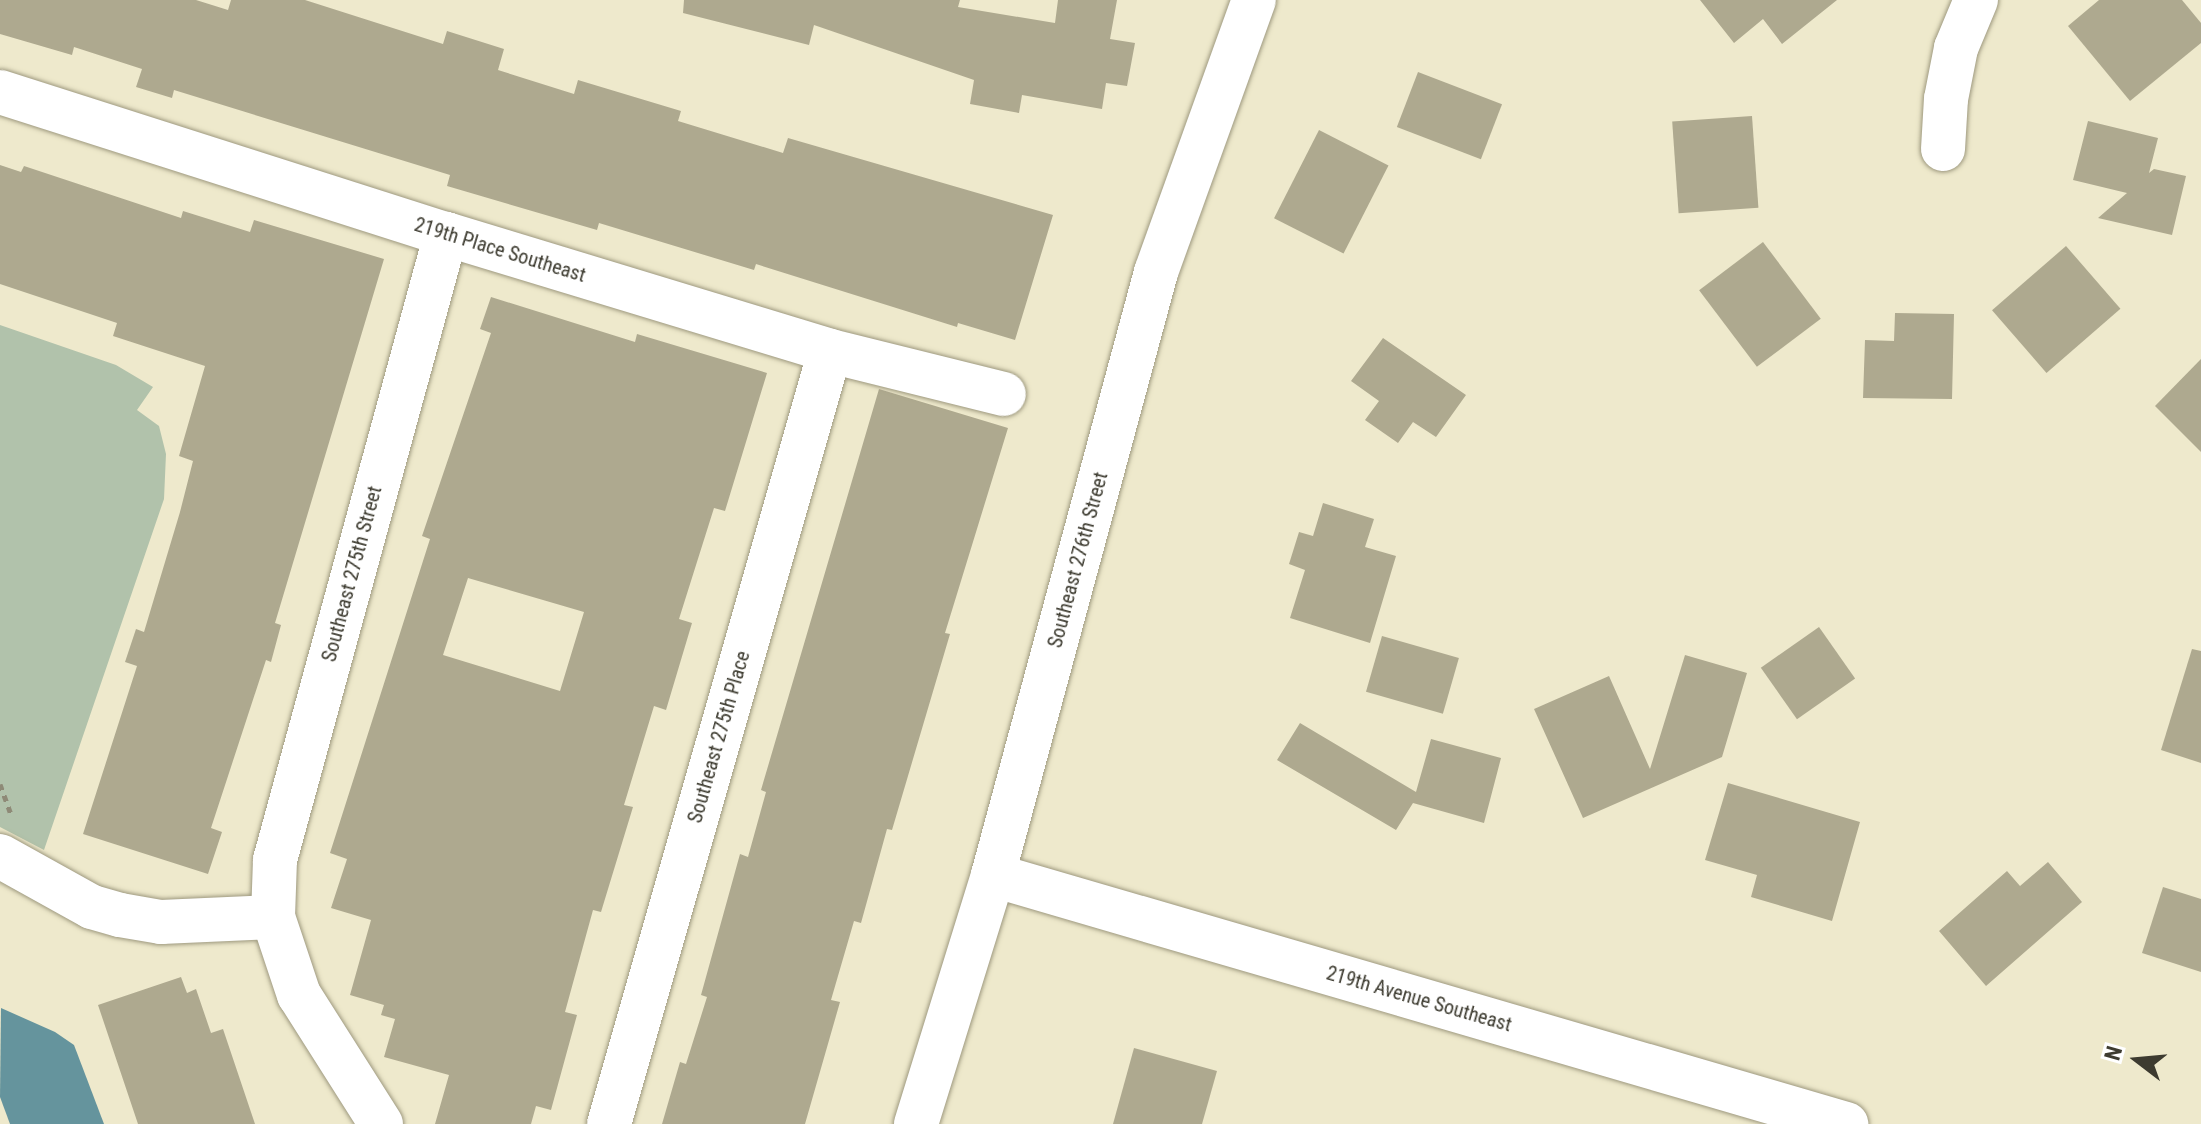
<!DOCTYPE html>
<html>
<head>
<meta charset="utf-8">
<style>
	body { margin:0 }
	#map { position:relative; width:2201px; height:1124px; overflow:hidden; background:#eee9cc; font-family:"Roboto Condensed",sans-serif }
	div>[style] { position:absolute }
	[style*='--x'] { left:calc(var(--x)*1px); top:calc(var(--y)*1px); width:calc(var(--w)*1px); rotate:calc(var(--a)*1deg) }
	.green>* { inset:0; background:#b1c2ab }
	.water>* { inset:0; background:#65949d }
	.building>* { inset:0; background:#aea98f; transform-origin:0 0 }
	.path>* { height:5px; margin-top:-2.5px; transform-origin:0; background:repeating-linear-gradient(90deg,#8e8a77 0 6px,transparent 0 12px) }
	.roads { filter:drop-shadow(0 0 2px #9e997f) drop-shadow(0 0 2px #9e997f) }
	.minor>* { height:44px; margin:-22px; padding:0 22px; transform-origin:22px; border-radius:22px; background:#fff }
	span { translate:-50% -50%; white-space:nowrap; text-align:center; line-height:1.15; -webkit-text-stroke:6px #fff; paint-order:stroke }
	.street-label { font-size:20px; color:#3d3b30 }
	.north { position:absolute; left:2097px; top:1020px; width:80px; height:80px; -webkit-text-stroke:6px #fff; paint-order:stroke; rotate:286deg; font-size:22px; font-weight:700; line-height:32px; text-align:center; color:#3d3b30 }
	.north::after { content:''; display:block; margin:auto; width:28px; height:36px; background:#3d3b30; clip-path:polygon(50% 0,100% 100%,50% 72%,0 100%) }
</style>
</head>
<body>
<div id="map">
	<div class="green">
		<div style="clip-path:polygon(0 325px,116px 365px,153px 387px,137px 410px,159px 426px,166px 454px,164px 499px,44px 850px,0 827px)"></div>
	</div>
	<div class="water">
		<div style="clip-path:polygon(1px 1008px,55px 1032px,74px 1045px,104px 1124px,10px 1124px,0 1097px)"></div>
	</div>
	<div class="building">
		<div style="clip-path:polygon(0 0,196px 0,228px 10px,231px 0,305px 0,443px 44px,447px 31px,504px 49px,498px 70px,574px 94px,578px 80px,681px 111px,678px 121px,783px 153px,788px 138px,1053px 215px,1015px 340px,958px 323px,957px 327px,756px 264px,754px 270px,599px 223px,597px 230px,447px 186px,450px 175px,174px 90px,172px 98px,136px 87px,142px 69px,74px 47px,72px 55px,0 34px)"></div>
		<div style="clip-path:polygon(684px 0,960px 0,958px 7px,1055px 23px,1058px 0,1117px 0,1110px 39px,1135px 43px,1127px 86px,1106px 83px,1102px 109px,1022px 95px,1019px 113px,970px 104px,974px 80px,814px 25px,809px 45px,683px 13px)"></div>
		<div style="clip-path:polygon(1700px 0,1837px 0,1782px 44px,1763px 19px,1734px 43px)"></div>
		<div style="clip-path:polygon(2099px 0,2182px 0,2201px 23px,2201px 43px,2130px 101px,2068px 26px)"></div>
		<div style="left:1418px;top:72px;width:90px;height:59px;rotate:21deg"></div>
		<div style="left:1752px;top:116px;width:92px;height:80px;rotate:86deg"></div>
		<div style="clip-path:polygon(2088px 121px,2158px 138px,2149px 173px,2154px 169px,2186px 176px,2172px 235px,2098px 218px,2127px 193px,2073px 180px)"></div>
		<div style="left:1319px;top:130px;width:78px;height:99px;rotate:27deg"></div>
		<div style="clip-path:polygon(0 165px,21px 172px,24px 166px,181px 218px,183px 211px,250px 232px,254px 220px,384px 259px,275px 623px,281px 625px,271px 662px,266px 660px,211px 828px,222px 832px,208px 874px,83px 834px,137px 666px,125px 662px,136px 629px,144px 632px,180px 512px,193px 461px,179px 456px,205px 366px,113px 336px,117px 323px,0 284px)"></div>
		<div style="left:1763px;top:242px;width:96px;height:80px;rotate:53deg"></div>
		<div style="left:2066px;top:246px;width:83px;height:98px;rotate:49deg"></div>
		<div style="clip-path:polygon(evenodd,491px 297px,635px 342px,637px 334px,767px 373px,725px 511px,714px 508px,679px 619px,692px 623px,666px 710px,654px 706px,624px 805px,633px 807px,601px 912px,593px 910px,565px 1012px,577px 1015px,551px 1110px,536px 1106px,531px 1124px,435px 1124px,449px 1075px,384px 1057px,395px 1019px,381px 1015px,384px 1005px,350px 995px,371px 920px,331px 908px,347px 859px,330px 853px,430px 539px,422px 536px,491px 333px,480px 329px,491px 297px,468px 578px,584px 612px,560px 691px,443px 655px,468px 578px)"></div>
		<div style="clip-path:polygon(1895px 313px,1954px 314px,1952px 399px,1863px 398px,1865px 340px,1894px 341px)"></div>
		<div style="clip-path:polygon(1383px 338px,1466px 395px,1436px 437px,1413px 422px,1398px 443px,1365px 420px,1379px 401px,1351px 381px)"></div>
		<div style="clip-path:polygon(2201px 359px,2201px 452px,2155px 406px)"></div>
		<div style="clip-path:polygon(879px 389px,1008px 428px,945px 633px,950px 634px,892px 830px,887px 829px,861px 923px,854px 921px,831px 1000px,840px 1002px,805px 1124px,662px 1124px,680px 1062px,686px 1064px,707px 997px,701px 995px,740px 854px,748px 857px,766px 792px,761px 790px)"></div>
		<div style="clip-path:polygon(1323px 503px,1374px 519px,1365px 547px,1396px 556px,1370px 643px,1290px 618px,1305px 570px,1289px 564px,1299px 532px,1313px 536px)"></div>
		<div style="left:1819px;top:627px;width:63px;height:71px;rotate:55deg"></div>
		<div style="left:1382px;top:636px;width:80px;height:58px;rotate:16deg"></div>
		<div style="clip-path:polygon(2192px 649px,2201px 651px,2201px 763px,2161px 750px)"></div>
		<div style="clip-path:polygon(1685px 655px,1747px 673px,1722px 757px,1583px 818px,1534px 709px,1609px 676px,1650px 769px)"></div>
		<div style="clip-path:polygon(1300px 723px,1416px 792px,1431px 739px,1501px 758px,1484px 823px,1413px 803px,1396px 830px,1277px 760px)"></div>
		<div style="clip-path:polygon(1728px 783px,1860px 822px,1832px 921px,1751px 897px,1757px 875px,1705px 860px)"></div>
		<div style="clip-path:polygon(2048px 862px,2082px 902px,1986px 986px,1939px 931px,2007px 871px,2020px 886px)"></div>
		<div style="clip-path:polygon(2163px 887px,2201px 899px,2201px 972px,2142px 953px)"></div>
		<div style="clip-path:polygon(181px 977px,187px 993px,196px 989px,211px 1033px,223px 1029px,255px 1124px,138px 1124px,98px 1005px)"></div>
		<div style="clip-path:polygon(1134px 1048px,1217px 1071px,1202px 1124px,1113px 1124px)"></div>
	</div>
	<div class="path">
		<div style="--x:0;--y:784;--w:32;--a:70"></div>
	</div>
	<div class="roads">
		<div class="minor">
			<div style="--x:0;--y:92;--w:468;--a:17.7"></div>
			<div style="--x:446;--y:234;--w:401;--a:16.9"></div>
			<div style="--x:830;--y:351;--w:179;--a:13.9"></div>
			<div style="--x:1943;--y:149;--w:50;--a:-86.6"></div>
			<div style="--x:1946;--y:99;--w:52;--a:-78.9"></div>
			<div style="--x:1956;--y:48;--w:52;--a:-67.4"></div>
			<div style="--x:0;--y:856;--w:105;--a:29"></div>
			<div style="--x:92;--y:907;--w:29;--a:16"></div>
			<div style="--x:120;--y:915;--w:42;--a:9.7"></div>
			<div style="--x:161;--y:922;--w:112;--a:-2.6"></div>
			<div style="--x:993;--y:875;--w:889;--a:16.27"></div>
			<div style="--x:381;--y:1124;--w:153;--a:-122.4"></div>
			<div style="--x:299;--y:995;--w:82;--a:-108.4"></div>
			<div style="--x:273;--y:917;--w:57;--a:-88"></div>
			<div style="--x:275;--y:860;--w:649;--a:-74.72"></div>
			<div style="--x:609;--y:1124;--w:804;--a:-74.04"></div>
			<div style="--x:916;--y:1124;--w:261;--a:-72.8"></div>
			<div style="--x:993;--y:875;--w:625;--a:-74.87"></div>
			<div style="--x:1156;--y:272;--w:289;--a:-70.2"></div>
		</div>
	</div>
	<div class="street-label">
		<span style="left:500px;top:250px;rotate:17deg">219th Place Southeast</span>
		<span style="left:1078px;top:560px;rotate:-75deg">Southeast 276th Street</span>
		<span style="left:352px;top:574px;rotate:-75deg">Southeast 275th Street</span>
		<span style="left:719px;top:737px;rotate:-74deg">Southeast 275th Place</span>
		<span style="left:1419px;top:999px;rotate:16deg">219th Avenue Southeast</span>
	</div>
	<div class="north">N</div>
</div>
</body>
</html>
